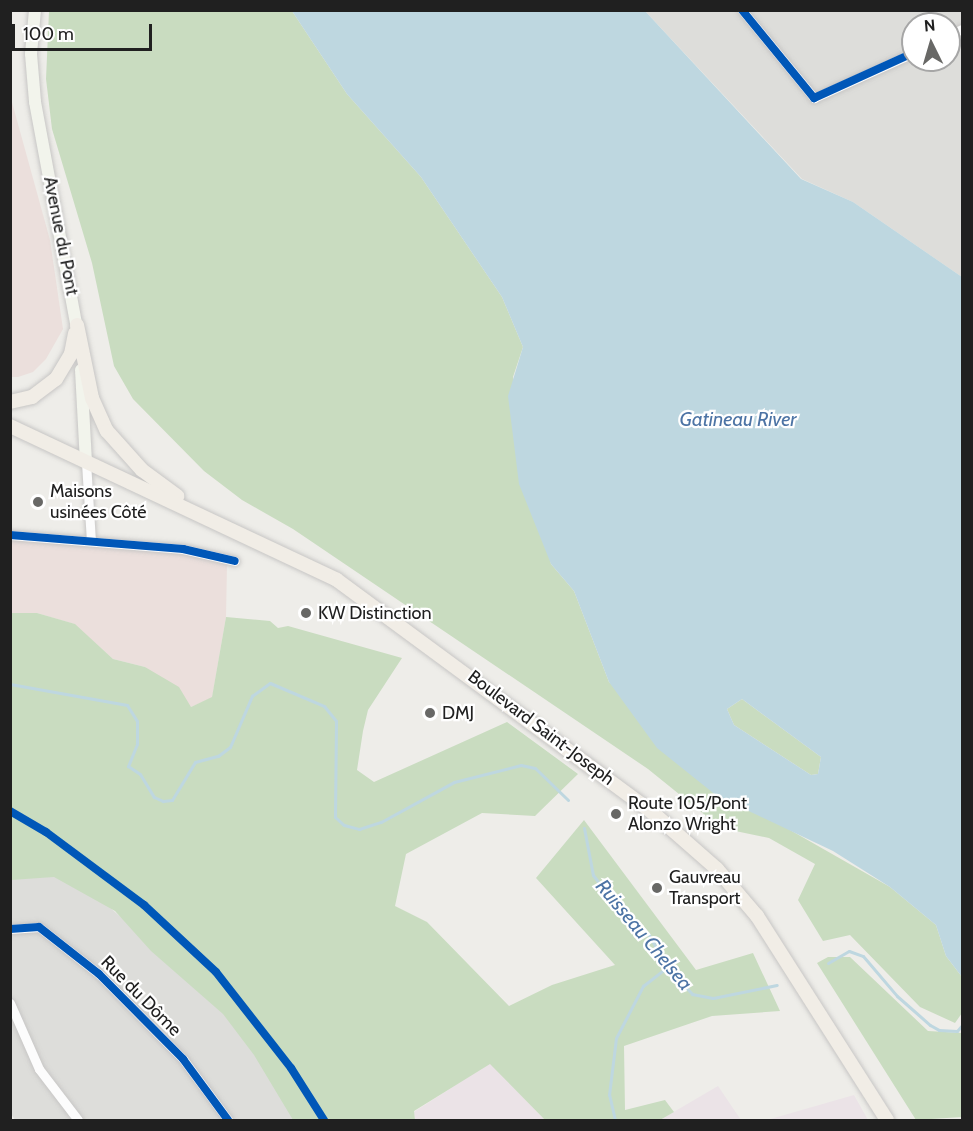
<!DOCTYPE html>
<html>
<head>
<meta charset="utf-8">
<style>
	body { margin:0 }
	#map { position:relative; width:973px; height:1131px; overflow:hidden; background:#eeede9; font-family:Cabin,sans-serif }
	div>[style] { position:absolute }
	[style*='--x'] { left:calc(var(--x)*1px); top:calc(var(--y)*1px); width:calc(var(--w)*1px); rotate:calc(var(--a)*1deg) }
	.residential>* { inset:0; background:#ddddda }
	.commercial>* { inset:0; background:#ebdfdc }
	.industrial>* { inset:0; background:#ebe3e7 }
	.forest>* { inset:0; background:#c9dcc0 }
	.water>* { inset:0; background:#bed7e0 }
	.stream>* { height:3px; margin:-1.5px; padding:0 1.5px; transform-origin:1.5px; border-radius:1.5px; background:#bed7e0 }
	.roads { filter:drop-shadow(0 0 2px #c7c6c5) drop-shadow(0 0 2px #c7c6c5) }
	.minor>* { height:9px; margin:-4.5px; padding:0 4.5px; transform-origin:4.5px; border-radius:4.5px; background:#fcfcfc }
	.secondary>* { height:12px; margin:-6px; padding:0 6px; transform-origin:6px; border-radius:6px; background:#f2f4ec }
	.primary>* { height:14px; margin:-7px; padding:0 7px; transform-origin:7px; border-radius:7px; background:#f1ede6 }
	.cycleway>* { height:8px; margin:-4px; padding:0 4px; transform-origin:4px; border-radius:4px; background:#0057b8 }
	.dots>* { width:16px; height:16px; translate:-50% -50%; box-sizing:border-box; border:3px solid #fff; border-radius:50% }
	span { translate:-50% -50%; white-space:nowrap; text-align:center; line-height:1.15; -webkit-text-stroke:4.5px #fff; paint-order:stroke }
	.street-label { font-size:18px; color:#202020 }
	.poi-label { font-size:18px; color:#202020 }
	.left { translate:0 -50%; text-align:left }
	.water-label { font-size:20px; color:#4d74a5; font-style:italic }
	.frame { position:absolute; inset:0; border:12px solid #202020; pointer-events:none }
	.north { position:absolute; left:901px; top:12px; width:60px; height:60px; box-sizing:border-box; background:#fff; border:2px solid #a6a6a6; border-radius:50%; rotate:355deg; font-size:16px; font-weight:700; line-height:24px; text-align:center; color:#202020 }
	.north::after { content:''; display:block; margin:auto; width:21px; height:27px; background:#686866; clip-path:polygon(50% 0,100% 100%,50% 72%,0 100%) }
	.scale { position:absolute; left:12px; top:24px; width:140px; height:27px; box-sizing:border-box; border:3px solid #202020; border-top:0; padding-left:8px; font-size:18px; line-height:21px; white-space:nowrap; color:#202020; -webkit-text-stroke:4px #fff; paint-order:stroke }
</style>
</head>
<body>
<div id="map">
	<div class="residential">
		<div style="clip-path:polygon(evenodd,645px 11px,962px 11px,962px 277px,853px 202px,802px 179px,645px 11px,913px 24px,949px 24px,949px 60px,913px 60px,913px 24px)"></div>
		<div style="clip-path:polygon(57px 873px,90px 890px,233px 1016px,303px 1120px,15px 1120px,10px 1112px,10px 876px)"></div>
	</div>
	<div class="commercial">
		<div style="clip-path:polygon(10px 95px,50px 240px,63px 329px,46px 359px,33px 372px,18px 377px,10px 377px)"></div>
		<div style="clip-path:polygon(10px 540px,190px 555px,227px 565px,226px 617px,212px 698px,191px 707px,145px 667px,113px 659px,74px 624px,37px 613px,11px 613px)"></div>
	</div>
	<div class="industrial">
		<div style="clip-path:polygon(490px 1063px,545px 1120px,415px 1120px,414px 1112px)"></div>
		<div style="clip-path:polygon(718px 1086px,741px 1120px,660px 1120px)"></div>
		<div style="clip-path:polygon(854px 1095px,868px 1120px,767px 1120px)"></div>
	</div>
	<div class="forest">
		<div style="clip-path:polygon(49px 11px,292px 11px,347px 94px,421px 177px,502px 297px,523px 347px,513px 377px,551px 564px,574px 591px,609px 682px,783px 826px,890px 887px,936px 925px,946px 956px,962px 977px,962px 1013px,955px 1023px,920px 1007px,850px 935px,823px 941px,798px 900px,815px 864px,769px 838px,721px 828px,648px 769px,293px 529px,242px 500px,204px 471px,133px 399px,114px 366px,92px 263px,52px 129px,46px 79px)"></div>
		<div style="clip-path:polygon(11px 613px,37px 613px,75px 624px,113px 659px,145px 667px,179px 687px,191px 707px,212px 697px,226px 617px,270px 621px,278px 628px,288px 626px,402px 658px,368px 710px,363px 731px,357px 770px,374px 782px,507px 722px,578px 774px,535px 816px,482px 813px,406px 854px,395px 906px,427px 922px,509px 1006px,552px 985px,615px 965px,536px 878px,584px 820px,696px 970px,753px 953px,780px 1011px,712px 1016px,624px 1046px,625px 1110px,665px 1100px,674px 1112px,660px 1120px,545px 1120px,490px 1064px,414px 1111px,415px 1120px,293px 1120px,254px 1055px,223px 1014px,151px 951px,115px 911px,54px 877px,11px 880px)"></div>
		<div style="clip-path:polygon(742px 699px,821px 757px,818px 774px,811px 775px,734px 725px,727px 709px)"></div>
		<div style="clip-path:polygon(828px 957px,850px 957px,928px 1031px,962px 1033px,962px 1117px,916px 1120px,817px 963px)"></div>
	</div>
	<div class="water">
		<div style="clip-path:polygon(evenodd,292px 11px,645px 11px,801px 179px,853px 202px,962px 277px,962px 977px,946px 956px,936px 925px,890px 887px,833px 851px,717px 796px,657px 748px,609px 682px,574px 591px,551px 564px,519px 484px,508px 396px,523px 347px,502px 297px,421px 177px,347px 94px,292px 11px,742px 699px,821px 757px,818px 774px,811px 775px,734px 725px,727px 709px,742px 699px)"></div>
	</div>
	<div class="stream">
		<div style="--x:10;--y:684;--w:119;--a:10.2"></div>
		<div style="--x:127;--y:705;--w:19;--a:58"></div>
		<div style="--x:137;--y:721;--w:23;--a:90"></div>
		<div style="--x:137;--y:744;--w:24;--a:112"></div>
		<div style="--x:128;--y:766;--w:14;--a:34"></div>
		<div style="--x:140;--y:774;--w:27;--a:59"></div>
		<div style="--x:154;--y:797;--w:10;--a:24"></div>
		<div style="--x:163;--y:801;--w:9;--a:-6"></div>
		<div style="--x:172;--y:800;--w:44;--a:-58.8"></div>
		<div style="--x:195;--y:762;--w:24;--a:-15"></div>
		<div style="--x:218;--y:756;--w:15;--a:-37"></div>
		<div style="--x:230;--y:747;--w:56;--a:-66.7"></div>
		<div style="--x:252;--y:696;--w:22;--a:-36"></div>
		<div style="--x:270;--y:683;--w:59;--a:23.1"></div>
		<div style="--x:324;--y:706;--w:19;--a:51"></div>
		<div style="--x:336;--y:721;--w:96;--a:90.6"></div>
		<div style="--x:335;--y:817;--w:12;--a:42"></div>
		<div style="--x:344;--y:825;--w:16;--a:15"></div>
		<div style="--x:359;--y:829;--w:23;--a:-18"></div>
		<div style="--x:381;--y:822;--w:83;--a:-28.7"></div>
		<div style="--x:454;--y:782;--w:69;--a:-14.2"></div>
		<div style="--x:521;--y:765;--w:14;--a:12"></div>
		<div style="--x:535;--y:768;--w:46;--a:44.1"></div>
		<div style="--x:584;--y:828;--w:48;--a:79.2"></div>
		<div style="--x:593;--y:875;--w:36;--a:53"></div>
		<div style="--x:615;--y:904;--w:46;--a:42.4"></div>
		<div style="--x:649;--y:935;--w:37;--a:61"></div>
		<div style="--x:667;--y:967;--w:37;--a:47"></div>
		<div style="--x:692;--y:994;--w:21;--a:11"></div>
		<div style="--x:713;--y:998;--w:65;--a:-11.5"></div>
		<div style="--x:828;--y:963;--w:24;--a:-30"></div>
		<div style="--x:849;--y:951;--w:15;--a:20"></div>
		<div style="--x:863;--y:956;--w:52;--a:49.6"></div>
		<div style="--x:897;--y:996;--w:44;--a:41.3"></div>
		<div style="--x:930;--y:1025;--w:10;--a:29"></div>
		<div style="--x:939;--y:1030;--w:18;--a:3"></div>
		<div style="--x:957;--y:1031;--w:8;--a:-50"></div>
		<div style="--x:615;--y:1120;--w:26;--a:-103"></div>
		<div style="--x:609;--y:1095;--w:57;--a:-83"></div>
		<div style="--x:616;--y:1038;--w:59;--a:-62.6"></div>
		<div style="--x:643;--y:986;--w:31;--a:-38"></div>
	</div>
	<div class="roads">
		<div class="minor">
			<div style="--x:742;--y:10;--w:114;--a:50.7"></div>
			<div style="--x:814;--y:98;--w:109;--a:-24.4"></div>
			<div style="--x:949;--y:35;--w:14;--a:-25"></div>
			<div style="--x:86;--y:462;--w:79;--a:86.4"></div>
			<div style="--x:10;--y:535;--w:174;--a:4.6"></div>
			<div style="--x:183;--y:549;--w:53;--a:13"></div>
			<div style="--x:10;--y:929;--w:29;--a:-4"></div>
			<div style="--x:39;--y:927;--w:76;--a:38.1"></div>
			<div style="--x:99;--y:974;--w:120;--a:45.3"></div>
			<div style="--x:183;--y:1059;--w:76;--a:53.6"></div>
			<div style="--x:10;--y:1003;--w:72;--a:66.3"></div>
			<div style="--x:39;--y:1069;--w:64;--a:52.6"></div>
		</div>
		<div class="secondary">
			<div style="--x:35;--y:10;--w:44;--a:95.2"></div>
			<div style="--x:31;--y:54;--w:48;--a:85.2"></div>
			<div style="--x:35;--y:102;--w:237;--a:79.5"></div>
			<div style="--x:81;--y:370;--w:92;--a:86.9"></div>
		</div>
		<div class="primary">
			<div style="--x:77;--y:325;--w:75;--a:78.4"></div>
			<div style="--x:92;--y:398;--w:36;--a:66"></div>
			<div style="--x:107;--y:431;--w:52;--a:48.1"></div>
			<div style="--x:142;--y:470;--w:44;--a:36.6"></div>
			<div style="--x:10;--y:402;--w:23;--a:-13"></div>
			<div style="--x:32;--y:397;--w:30;--a:-37"></div>
			<div style="--x:56;--y:379;--w:29;--a:-59"></div>
			<div style="--x:71;--y:354;--w:21;--a:-79"></div>
			<div style="--x:10;--y:426;--w:361;--a:25.2"></div>
			<div style="--x:337;--y:580;--w:391;--a:36.4"></div>
			<div style="--x:652;--y:812;--w:86;--a:41.2"></div>
			<div style="--x:717;--y:869;--w:62;--a:49.6"></div>
			<div style="--x:757;--y:916;--w:242;--a:57.5"></div>
		</div>
	</div>
	<div class="cycleway">
		<div style="--x:742;--y:10;--w:114;--a:50.7"></div>
		<div style="--x:814;--y:98;--w:109;--a:-24.4"></div>
		<div style="--x:10;--y:535;--w:174;--a:4.6"></div>
		<div style="--x:183;--y:549;--w:53;--a:13"></div>
		<div style="--x:10;--y:811;--w:42;--a:30.3"></div>
		<div style="--x:46;--y:832;--w:122;--a:36.7"></div>
		<div style="--x:144;--y:905;--w:98;--a:42.9"></div>
		<div style="--x:216;--y:972;--w:122;--a:52"></div>
		<div style="--x:291;--y:1068;--w:62;--a:57.6"></div>
		<div style="--x:10;--y:929;--w:29;--a:-4"></div>
		<div style="--x:39;--y:927;--w:76;--a:38.1"></div>
		<div style="--x:99;--y:974;--w:120;--a:45.3"></div>
		<div style="--x:183;--y:1059;--w:76;--a:53.6"></div>
	</div>
	<div class="dots">
		<div style="left:38px;top:502px;background:#686866"></div>
		<div style="left:306px;top:613px;background:#686866"></div>
		<div style="left:430px;top:713px;background:#686866"></div>
		<div style="left:616px;top:814px;background:#686866"></div>
		<div style="left:657px;top:888px;background:#686866"></div>
	</div>
	<div class="street-label">
		<span style="left:61px;top:236px;rotate:79deg">Avenue du Pont</span>
		<span style="left:541px;top:728px;rotate:37deg">Boulevard Saint-Joseph</span>
		<span style="left:141px;top:996px;rotate:45deg">Rue du Dôme</span>
	</div>
	<div class="poi-label">
		<span class="left" style="left:50px;top:502px">Maisons<br>usinées Côté</span>
		<span class="left" style="left:318px;top:613px">KW Distinction</span>
		<span class="left" style="left:442px;top:713px">DMJ</span>
		<span class="left" style="left:628px;top:814px">Route 105/Pont<br>Alonzo Wright</span>
		<span class="left" style="left:669px;top:888px">Gauvreau<br>Transport</span>
	</div>
	<div class="water-label">
		<span style="left:738px;top:419px">Gatineau River</span>
		<span style="left:644px;top:935px;rotate:50deg">Ruisseau Chelsea</span>
	</div>
	<div class="frame"></div>
	<div class="north">N</div>
	<div class="scale">100 m</div>
</div>
</body>
</html>
